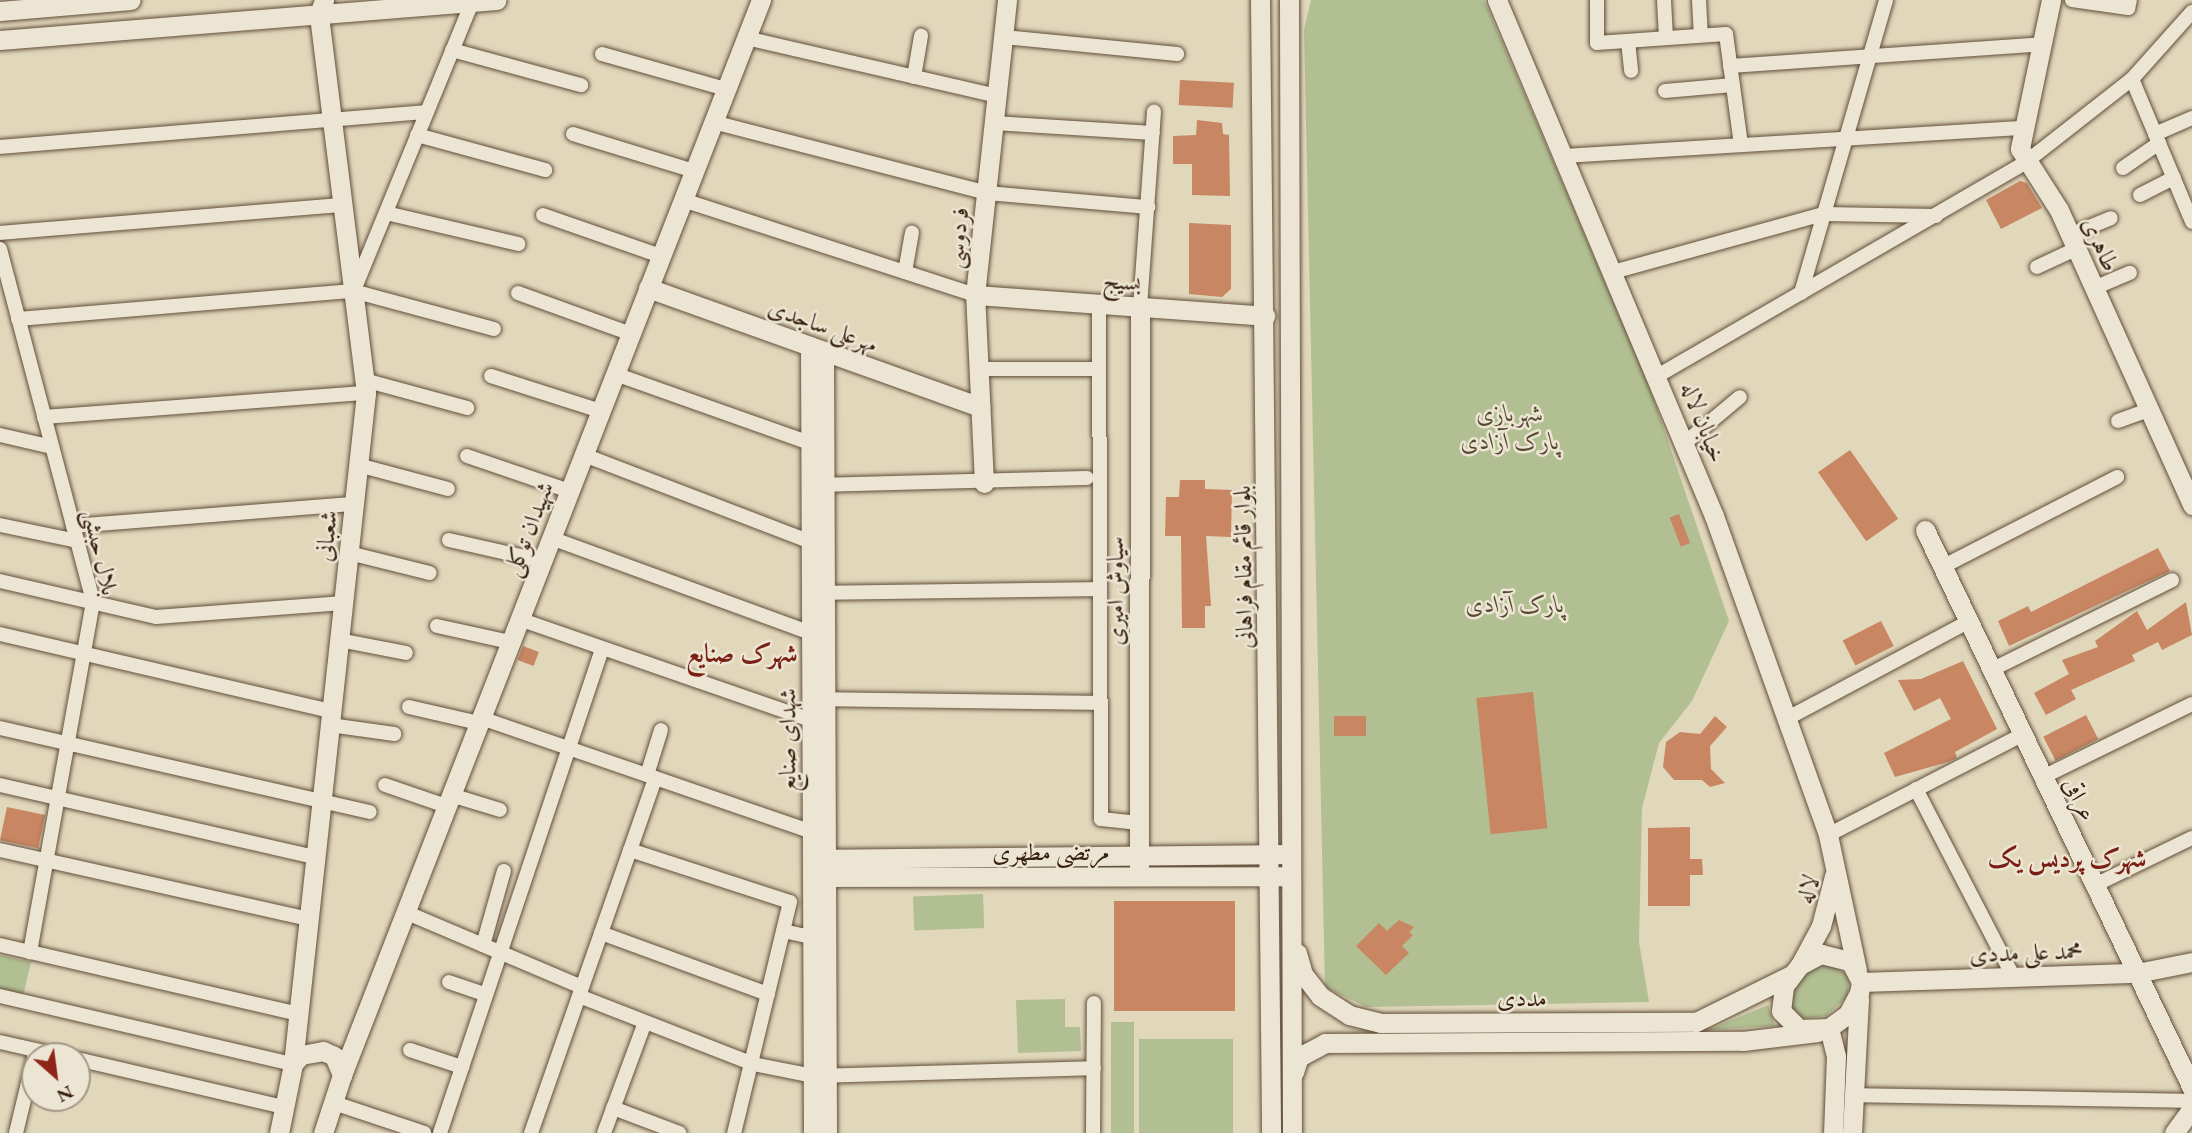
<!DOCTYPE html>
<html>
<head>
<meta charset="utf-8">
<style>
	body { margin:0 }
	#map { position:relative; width:2192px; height:1133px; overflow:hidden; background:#e1d7bb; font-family:"EB Garamond",Amiri,serif }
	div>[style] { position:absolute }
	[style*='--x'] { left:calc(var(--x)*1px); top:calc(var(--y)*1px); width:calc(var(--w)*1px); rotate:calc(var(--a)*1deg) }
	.green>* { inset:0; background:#b1bf92; transform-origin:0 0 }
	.building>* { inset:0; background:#c88662; transform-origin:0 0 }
	.roads { filter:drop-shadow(0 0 2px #624e3b) drop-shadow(0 0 2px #624e3b) }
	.street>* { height:14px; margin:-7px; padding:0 7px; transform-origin:7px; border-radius:7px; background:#ece5d3 }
	.secondary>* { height:19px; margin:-9.5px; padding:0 9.5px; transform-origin:9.5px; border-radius:9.5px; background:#ece5d3 }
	span { translate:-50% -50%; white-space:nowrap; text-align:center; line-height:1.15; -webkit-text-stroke:5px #ece5d3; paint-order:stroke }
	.street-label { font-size:24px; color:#382110 }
	.park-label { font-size:24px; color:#564830; font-style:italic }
	.neighbourhood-label { font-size:26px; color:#7a1f14; font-weight:700 }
	.north { position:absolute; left:21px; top:1042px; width:70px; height:70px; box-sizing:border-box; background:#ece5d3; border:2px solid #a49785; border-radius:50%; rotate:152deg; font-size:19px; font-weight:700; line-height:28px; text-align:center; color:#382110 }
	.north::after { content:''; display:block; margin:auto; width:24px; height:32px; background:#8f2418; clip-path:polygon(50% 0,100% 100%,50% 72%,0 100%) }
</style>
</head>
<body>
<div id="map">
	<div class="green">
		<div style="clip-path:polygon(1311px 0,1484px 0,1649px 385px,1729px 621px,1692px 701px,1659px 743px,1642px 808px,1639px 942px,1649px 1002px,1366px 1007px,1325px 987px,1304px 30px)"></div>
		<div style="left:983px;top:894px;width:34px;height:70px;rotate:88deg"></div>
		<div style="clip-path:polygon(0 955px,31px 962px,23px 996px,0 991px)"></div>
		<div style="clip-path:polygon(1830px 963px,1849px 977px,1848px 996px,1826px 1016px,1798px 1019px,1790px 1005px,1793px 988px,1809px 970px)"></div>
		<div style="clip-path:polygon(1065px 999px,1065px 1027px,1080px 1027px,1081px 1051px,1018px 1053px,1016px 1000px)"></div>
		<div style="clip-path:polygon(1768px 1005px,1775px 1026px,1708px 1030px)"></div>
		<div style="left:1111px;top:1022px;width:23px;height:111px"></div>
		<div style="left:1233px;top:1039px;width:94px;height:94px;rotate:90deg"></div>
	</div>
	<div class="building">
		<div style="left:1180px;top:80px;width:54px;height:25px;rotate:3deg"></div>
		<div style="clip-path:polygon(1197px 120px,1222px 123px,1223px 134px,1229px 135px,1230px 196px,1192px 195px,1192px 164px,1173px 164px,1173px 136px,1196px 135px)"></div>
		<div style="clip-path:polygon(2020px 181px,2027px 183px,2042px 208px,2001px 229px,1986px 200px)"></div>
		<div style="clip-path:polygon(1189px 223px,1231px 225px,1231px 289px,1222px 297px,1189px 294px)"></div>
		<div style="left:1850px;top:450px;width:84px;height:39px;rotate:55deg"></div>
		<div style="clip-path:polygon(1180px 480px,1205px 480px,1205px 489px,1232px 490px,1231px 537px,1206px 536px,1211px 606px,1205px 606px,1205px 628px,1182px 628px,1181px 536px,1165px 536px,1166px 497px,1179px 497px)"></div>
		<div style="left:1679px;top:514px;width:31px;height:10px;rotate:69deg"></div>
		<div style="clip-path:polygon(2158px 548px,2170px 571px,2009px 646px,1998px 621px,2028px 606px,2031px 612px)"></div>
		<div style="clip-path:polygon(2186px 602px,2192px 635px,2162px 650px,2158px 642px,2132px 655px,2135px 661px,2071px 690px,2076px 699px,2046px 715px,2034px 693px,2069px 674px,2062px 660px,2098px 647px,2095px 641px,2137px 611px,2147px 630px)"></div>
		<div style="left:1881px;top:621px;width:28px;height:43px;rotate:63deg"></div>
		<div style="left:523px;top:646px;width:17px;height:15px;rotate:21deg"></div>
		<div style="clip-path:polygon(1963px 661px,1997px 729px,1955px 752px,1957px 758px,1948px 762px,1895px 777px,1884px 753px,1951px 719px,1940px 698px,1914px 711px,1898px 680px,1921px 679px)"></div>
		<div style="left:1533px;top:692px;width:137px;height:57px;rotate:84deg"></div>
		<div style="left:2086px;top:715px;width:27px;height:48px;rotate:63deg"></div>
		<div style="left:1366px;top:716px;width:20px;height:32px;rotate:90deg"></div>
		<div style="clip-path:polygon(1715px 716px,1727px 727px,1710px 746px,1711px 769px,1725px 783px,1710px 787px,1702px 780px,1674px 780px,1663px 767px,1666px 742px,1680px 732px,1700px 734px)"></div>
		<div style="left:7px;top:807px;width:39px;height:34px;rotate:12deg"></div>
		<div style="clip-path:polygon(1690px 827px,1690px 859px,1702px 859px,1703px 875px,1690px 875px,1690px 906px,1648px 906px,1648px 828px)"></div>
		<div style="left:1235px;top:901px;width:110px;height:121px;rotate:90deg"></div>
		<div style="clip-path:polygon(1399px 920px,1414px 927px,1409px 932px,1413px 935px,1402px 946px,1409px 953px,1386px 975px,1356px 946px,1379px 923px,1387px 931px)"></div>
	</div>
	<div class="roads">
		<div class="street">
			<div style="--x:1597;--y:0;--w:43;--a:90"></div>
			<div style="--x:1597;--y:43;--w:129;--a:-4"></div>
			<div style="--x:1726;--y:34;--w:112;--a:82.3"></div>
			<div style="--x:1664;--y:0;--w:38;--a:87"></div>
			<div style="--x:1699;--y:0;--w:35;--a:87"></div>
			<div style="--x:2072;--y:0;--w:57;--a:8.1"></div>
			<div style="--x:2128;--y:8;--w:8;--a:-76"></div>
			<div style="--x:1004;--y:37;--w:174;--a:5.6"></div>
			<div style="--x:746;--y:38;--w:258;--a:13"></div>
			<div style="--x:1628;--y:41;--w:30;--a:84"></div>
			<div style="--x:452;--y:50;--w:134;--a:15.2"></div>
			<div style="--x:602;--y:54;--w:129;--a:15.8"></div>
			<div style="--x:1730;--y:66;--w:313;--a:-4"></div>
			<div style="--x:914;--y:77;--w:42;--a:-80.3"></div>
			<div style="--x:2132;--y:79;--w:155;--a:67.2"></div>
			<div style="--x:1665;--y:91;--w:68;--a:-5"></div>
			<div style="--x:713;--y:122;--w:283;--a:14.5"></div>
			<div style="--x:987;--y:193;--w:162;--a:5"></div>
			<div style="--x:994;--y:123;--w:159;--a:3.6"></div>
			<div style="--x:573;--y:134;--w:127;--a:17"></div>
			<div style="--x:2155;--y:134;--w:40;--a:-23.4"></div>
			<div style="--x:417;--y:135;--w:133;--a:15.3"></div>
			<div style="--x:0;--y:147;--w:428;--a:-4.7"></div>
			<div style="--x:1563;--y:156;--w:459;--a:-3.5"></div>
			<div style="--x:2123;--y:168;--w:44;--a:-34.8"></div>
			<div style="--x:2140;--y:195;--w:38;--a:-27"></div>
			<div style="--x:683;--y:200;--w:307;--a:18"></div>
			<div style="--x:386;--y:213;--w:136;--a:13.2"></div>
			<div style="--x:543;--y:215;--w:125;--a:19.2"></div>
			<div style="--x:0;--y:233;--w:344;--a:-4.7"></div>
			<div style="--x:2070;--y:235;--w:44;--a:-22.5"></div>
			<div style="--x:0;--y:249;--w:365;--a:75.2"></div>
			<div style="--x:93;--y:602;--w:356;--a:100.2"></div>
			<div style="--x:2037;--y:267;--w:43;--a:-24.8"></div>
			<div style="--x:905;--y:272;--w:40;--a:-80"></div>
			<div style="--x:1613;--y:272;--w:219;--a:-15.4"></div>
			<div style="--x:1824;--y:214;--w:112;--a:1"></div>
			<div style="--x:2094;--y:288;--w:39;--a:-23"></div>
			<div style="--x:354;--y:290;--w:311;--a:-67.7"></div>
			<div style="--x:518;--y:293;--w:120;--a:19.9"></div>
			<div style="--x:1801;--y:293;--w:305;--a:-73.8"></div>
			<div style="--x:1099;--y:304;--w:515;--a:89.78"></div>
			<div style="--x:1101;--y:819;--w:38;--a:6"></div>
			<div style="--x:1140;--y:307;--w:196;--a:-85.9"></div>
			<div style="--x:18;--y:319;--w:336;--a:-4.8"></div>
			<div style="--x:353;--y:291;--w:146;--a:15.1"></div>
			<div style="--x:979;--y:369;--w:120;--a:0"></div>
			<div style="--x:615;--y:374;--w:207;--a:19.5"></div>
			<div style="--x:1659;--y:375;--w:424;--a:-30.1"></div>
			<div style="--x:2026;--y:162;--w:135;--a:-38.1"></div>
			<div style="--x:2132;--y:79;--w:90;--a:-48.2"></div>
			<div style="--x:491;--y:376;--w:115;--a:17.7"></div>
			<div style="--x:364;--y:380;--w:107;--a:15.2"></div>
			<div style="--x:44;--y:417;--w:323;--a:-4.3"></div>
			<div style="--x:2118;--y:421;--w:33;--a:-20"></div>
			<div style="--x:0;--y:435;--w:53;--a:13"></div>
			<div style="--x:1686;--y:442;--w:70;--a:-39.8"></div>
			<div style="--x:584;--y:455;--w:243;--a:21"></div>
			<div style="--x:467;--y:456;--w:108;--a:18.9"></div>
			<div style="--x:358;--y:465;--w:93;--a:14.9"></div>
			<div style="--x:815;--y:485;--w:272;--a:-1.5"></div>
			<div style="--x:0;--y:525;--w:79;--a:11.7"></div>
			<div style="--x:73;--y:526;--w:282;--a:-4.5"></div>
			<div style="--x:551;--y:538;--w:277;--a:20.1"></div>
			<div style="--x:449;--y:540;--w:95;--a:12.7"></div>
			<div style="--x:349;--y:553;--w:83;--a:13.9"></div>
			<div style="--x:1942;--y:567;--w:197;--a:-27.2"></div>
			<div style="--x:0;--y:581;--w:160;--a:13"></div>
			<div style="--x:156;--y:617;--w:188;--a:-4.3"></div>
			<div style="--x:816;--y:593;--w:282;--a:-0.8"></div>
			<div style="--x:519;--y:619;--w:309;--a:19.1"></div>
			<div style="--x:437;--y:626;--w:75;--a:12.4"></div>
			<div style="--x:0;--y:634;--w:340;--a:13.1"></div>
			<div style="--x:339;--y:640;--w:68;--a:11"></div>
			<div style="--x:1991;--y:670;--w:202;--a:-26.4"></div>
			<div style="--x:816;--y:699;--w:282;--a:0.8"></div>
			<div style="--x:409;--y:707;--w:72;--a:12.9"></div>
			<div style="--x:481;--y:718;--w:350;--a:19"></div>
			<div style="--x:1788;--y:718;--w:204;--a:-28.1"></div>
			<div style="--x:330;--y:725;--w:65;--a:8"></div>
			<div style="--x:0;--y:728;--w:379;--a:12.8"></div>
			<div style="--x:647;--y:775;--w:47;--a:-72.7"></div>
			<div style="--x:2043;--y:777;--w:166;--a:-26.1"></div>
			<div style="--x:0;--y:785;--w:323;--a:12.9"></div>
			<div style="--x:385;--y:785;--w:65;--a:19"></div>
			<div style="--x:1916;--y:789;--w:211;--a:62.6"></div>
			<div style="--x:451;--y:795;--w:51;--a:17"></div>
			<div style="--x:1828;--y:835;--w:218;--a:-27.3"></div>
			<div style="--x:0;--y:850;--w:317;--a:12.6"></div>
			<div style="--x:630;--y:850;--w:168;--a:18"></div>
			<div style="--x:790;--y:902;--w:238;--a:103.6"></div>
			<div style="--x:2095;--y:885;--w:108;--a:-25.9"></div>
			<div style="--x:405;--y:912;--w:192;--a:23"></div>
			<div style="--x:783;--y:931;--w:30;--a:12"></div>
			<div style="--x:601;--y:933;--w:178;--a:20.1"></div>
			<div style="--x:0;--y:945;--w:306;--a:13"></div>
			<div style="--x:483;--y:945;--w:77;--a:-74.2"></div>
			<div style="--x:449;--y:982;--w:39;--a:19"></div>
			<div style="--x:0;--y:996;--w:301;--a:13.1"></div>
			<div style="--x:579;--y:996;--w:187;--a:21.3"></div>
			<div style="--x:753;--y:1064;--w:61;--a:11.3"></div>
			<div style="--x:813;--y:1076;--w:281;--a:-1.6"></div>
			<div style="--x:0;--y:1042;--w:64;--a:12.7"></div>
			<div style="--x:410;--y:1050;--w:55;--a:18.1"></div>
			<div style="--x:77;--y:1059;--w:212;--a:13.1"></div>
			<div style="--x:1853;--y:1095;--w:339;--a:1"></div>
			<div style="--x:334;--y:1103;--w:95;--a:18.4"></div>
			<div style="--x:613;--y:1108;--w:71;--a:20.7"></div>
			<div style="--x:16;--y:1133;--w:85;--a:-76.5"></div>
			<div style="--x:440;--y:1133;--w:510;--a:-71.49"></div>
			<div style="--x:531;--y:1133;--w:376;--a:-70.7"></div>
			<div style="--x:604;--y:1133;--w:118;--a:-69.7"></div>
			<div style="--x:1093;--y:1133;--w:130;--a:-89.6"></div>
		</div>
		<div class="secondary">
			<div style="--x:1260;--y:0;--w:1133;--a:89.44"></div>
			<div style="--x:1289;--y:0;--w:1133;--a:89.85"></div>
			<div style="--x:1497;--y:0;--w:560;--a:67.19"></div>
			<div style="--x:1714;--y:516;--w:339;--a:70.3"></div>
			<div style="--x:1828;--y:835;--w:138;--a:77.9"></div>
			<div style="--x:2051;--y:0;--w:152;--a:101.8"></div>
			<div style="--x:2020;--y:149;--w:72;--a:57.4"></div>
			<div style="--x:2059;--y:210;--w:324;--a:65.7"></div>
			<div style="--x:0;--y:11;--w:131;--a:-4.8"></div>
			<div style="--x:0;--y:40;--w:498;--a:-4.6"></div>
			<div style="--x:648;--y:288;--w:353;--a:19.7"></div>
			<div style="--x:975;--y:295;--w:291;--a:4.1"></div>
			<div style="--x:810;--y:346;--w:787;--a:89.78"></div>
			<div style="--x:824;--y:351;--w:782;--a:89.78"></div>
			<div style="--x:984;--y:483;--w:188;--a:-92.7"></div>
			<div style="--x:975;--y:295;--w:297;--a:-83.8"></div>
			<div style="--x:1925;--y:530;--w:619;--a:64.43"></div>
			<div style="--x:815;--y:859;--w:467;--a:-0.6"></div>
			<div style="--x:1139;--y:876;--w:569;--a:-89.9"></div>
			<div style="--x:813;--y:877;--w:470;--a:-0.1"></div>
			<div style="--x:1297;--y:953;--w:22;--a:74"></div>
			<div style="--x:1303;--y:974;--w:28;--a:52"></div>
			<div style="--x:1320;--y:996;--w:35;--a:33"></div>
			<div style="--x:1349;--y:1015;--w:32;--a:14"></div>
			<div style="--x:1380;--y:1023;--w:316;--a:-0.2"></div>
			<div style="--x:1696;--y:1022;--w:106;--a:-26.3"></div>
			<div style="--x:1821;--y:954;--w:30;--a:14"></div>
			<div style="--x:1850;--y:961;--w:24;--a:62"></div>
			<div style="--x:1861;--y:982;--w:11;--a:100"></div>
			<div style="--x:1859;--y:993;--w:24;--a:118"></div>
			<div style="--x:1848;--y:1014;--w:24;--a:144"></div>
			<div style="--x:1829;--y:1028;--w:30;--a:178"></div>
			<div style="--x:1799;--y:1029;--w:25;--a:-135"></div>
			<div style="--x:1781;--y:1011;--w:25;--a:-83"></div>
			<div style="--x:1784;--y:986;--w:26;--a:-53"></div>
			<div style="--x:1800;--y:965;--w:24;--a:-28"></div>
			<div style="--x:1800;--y:965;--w:44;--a:-61.7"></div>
			<div style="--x:1821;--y:926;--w:52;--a:-75.4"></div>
			<div style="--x:1861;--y:982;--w:276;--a:-1.9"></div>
			<div style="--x:2137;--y:973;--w:56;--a:-11.3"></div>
			<div style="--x:1829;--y:1028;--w:29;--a:76"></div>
			<div style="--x:1836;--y:1056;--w:77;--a:92.2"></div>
			<div style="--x:293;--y:1064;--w:675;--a:-83.79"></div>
			<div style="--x:366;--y:393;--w:382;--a:-97.1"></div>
			<div style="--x:319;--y:14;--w:15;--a:-70"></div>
			<div style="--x:1294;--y:1072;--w:16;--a:-72"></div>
			<div style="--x:1299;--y:1057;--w:30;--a:-28"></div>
			<div style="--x:1325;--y:1043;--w:418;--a:-0.3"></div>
			<div style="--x:1743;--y:1041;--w:75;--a:-6.9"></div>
			<div style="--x:342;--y:1075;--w:1154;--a:-68.71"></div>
			<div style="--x:279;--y:1133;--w:70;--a:-78.5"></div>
			<div style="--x:293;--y:1064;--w:12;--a:-48"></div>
			<div style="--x:301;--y:1055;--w:22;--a:-10"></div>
			<div style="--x:323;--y:1051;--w:12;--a:24"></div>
			<div style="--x:334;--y:1056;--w:21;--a:67"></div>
			<div style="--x:342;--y:1075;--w:61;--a:108.1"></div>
			<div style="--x:1852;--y:1133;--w:135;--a:-87"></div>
			<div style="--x:2174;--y:1133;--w:31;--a:-54"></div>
		</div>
	</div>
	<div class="street-label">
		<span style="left:957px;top:238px;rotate:-84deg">فردوسی</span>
		<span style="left:2101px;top:244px;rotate:66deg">طاهری</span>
		<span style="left:1122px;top:281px;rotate:4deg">بسیج</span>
		<span style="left:823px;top:325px;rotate:20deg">مهرعلی ساجدی</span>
		<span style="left:1704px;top:422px;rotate:69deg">خیابان لاله</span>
		<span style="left:528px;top:529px;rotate:-69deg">شهیدان توکلی</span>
		<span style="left:326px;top:536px;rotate:-84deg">شعبانی</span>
		<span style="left:101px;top:552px;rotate:77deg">بلال حبشی</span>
		<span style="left:1243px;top:567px;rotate:-91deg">بلوار قائم مقام فراهانی</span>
		<span style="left:1115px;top:591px;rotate:-90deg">سیاوش امیری</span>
		<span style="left:787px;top:740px;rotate:-90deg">شهدای صنایع</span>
		<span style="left:2080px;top:799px;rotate:64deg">عراقی</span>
		<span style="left:1051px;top:852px">مرتضی مطهری</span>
		<span style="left:1807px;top:889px;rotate:-71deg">لاله</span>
		<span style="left:2026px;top:952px;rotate:-2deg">محمد علی مددی</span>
		<span style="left:1522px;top:998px">مددی</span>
	</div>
	<div class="park-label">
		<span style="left:1510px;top:427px">شهربازی<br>پارک آزادی</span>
		<span style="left:1515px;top:604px">پارک آزادی</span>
	</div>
	<div class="neighbourhood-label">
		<span style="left:742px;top:654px">شهرک صنایع</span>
		<span style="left:2067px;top:859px">شهرک پردیس یک</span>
	</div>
	<div class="north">N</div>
</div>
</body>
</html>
